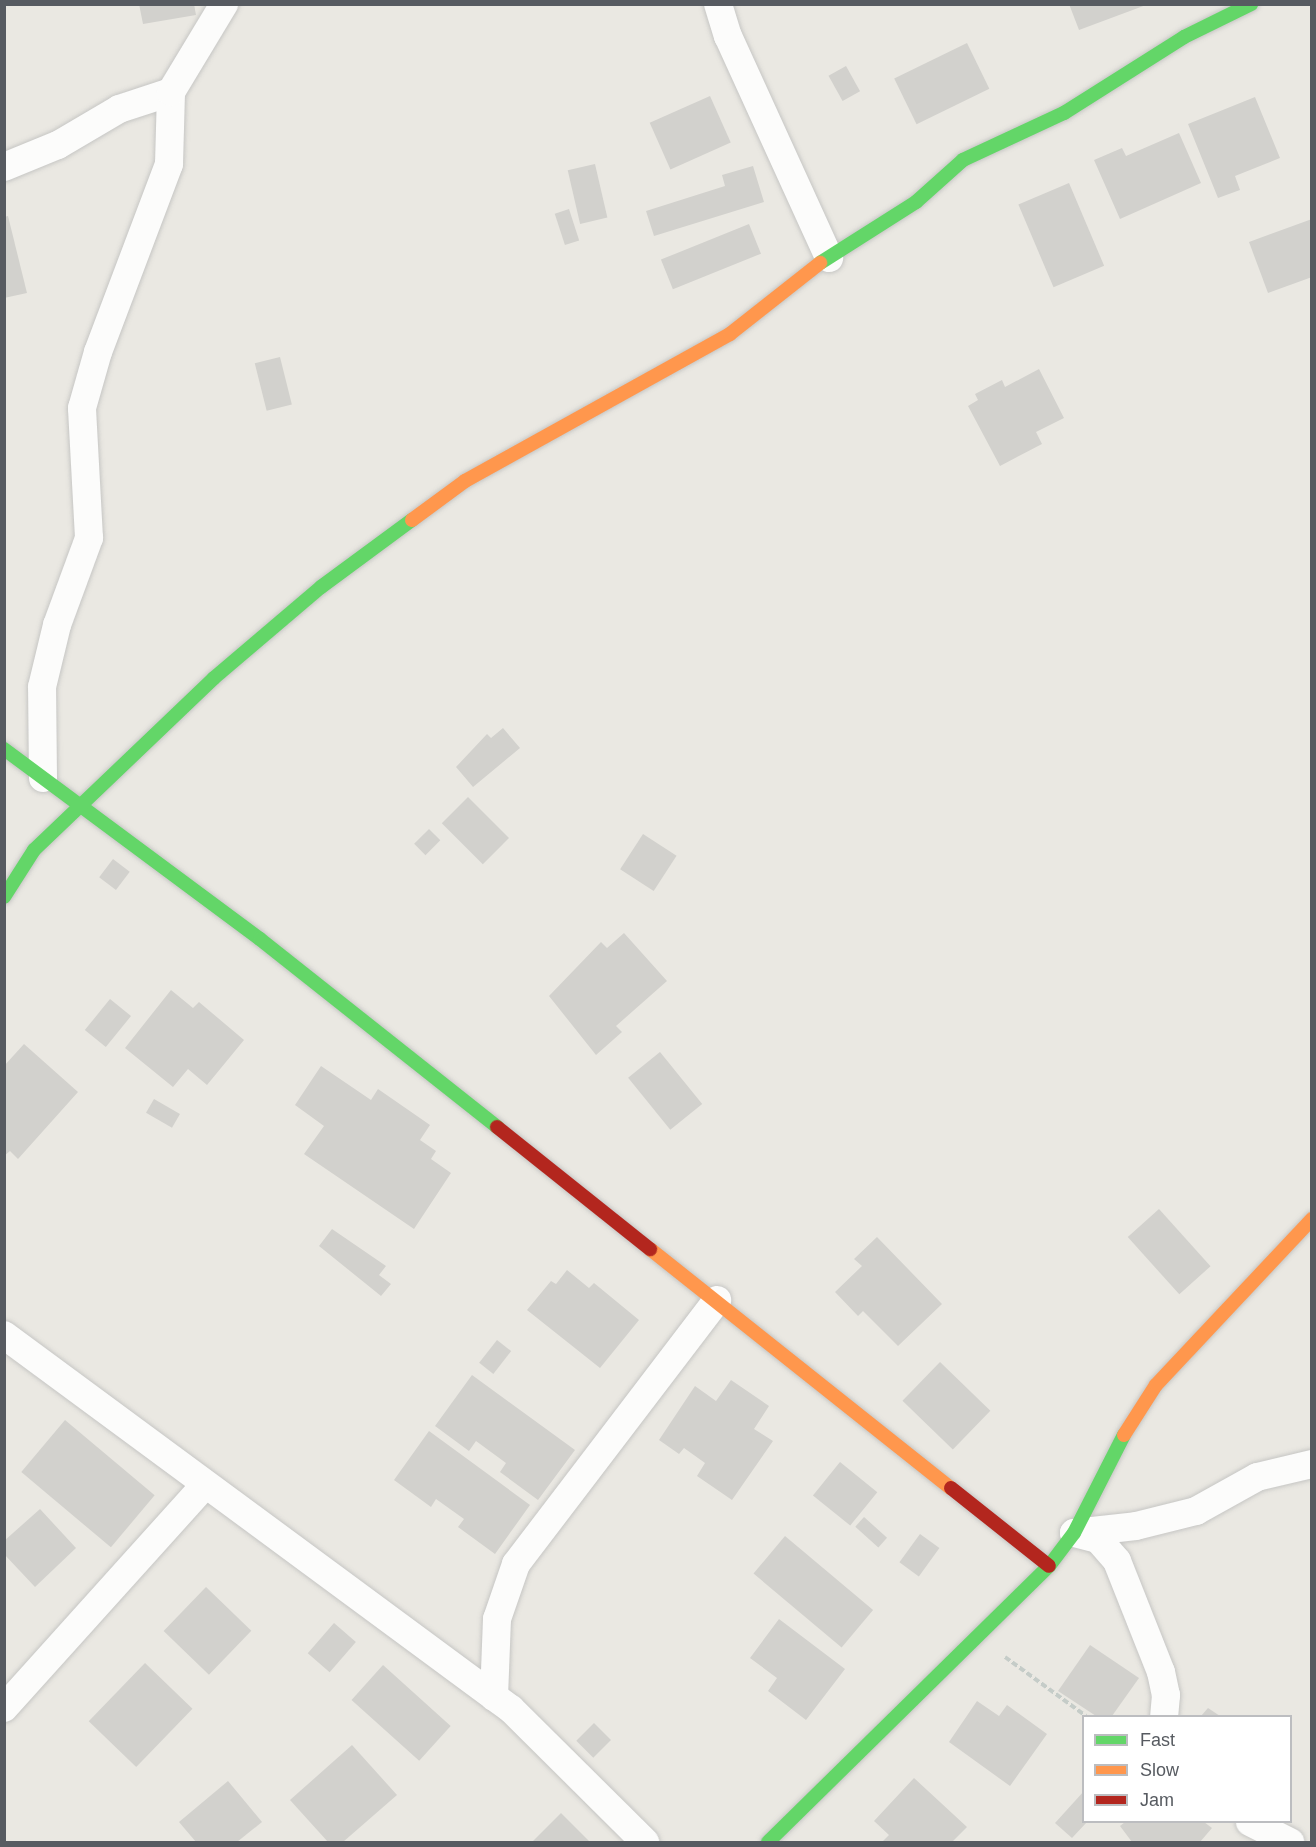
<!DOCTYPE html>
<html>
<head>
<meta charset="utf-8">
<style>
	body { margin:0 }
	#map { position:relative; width:1316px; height:1847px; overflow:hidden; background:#eae8e2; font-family:Arial,sans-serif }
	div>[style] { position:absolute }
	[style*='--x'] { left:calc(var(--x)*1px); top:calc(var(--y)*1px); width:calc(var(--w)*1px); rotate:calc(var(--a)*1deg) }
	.building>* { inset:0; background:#d2d1cd; transform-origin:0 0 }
	.path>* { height:4px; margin-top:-2px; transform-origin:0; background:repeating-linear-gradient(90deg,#c5ccc8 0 6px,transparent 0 9px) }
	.roads { filter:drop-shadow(0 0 2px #c6c6c4) drop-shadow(0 0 2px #c6c6c4) }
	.street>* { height:28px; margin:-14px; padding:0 14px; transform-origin:14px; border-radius:14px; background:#fcfcfb }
	.fast>* { height:14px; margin:-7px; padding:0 7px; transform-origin:7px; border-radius:7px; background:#63d668 }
	.slow>* { height:14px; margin:-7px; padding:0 7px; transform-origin:7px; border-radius:7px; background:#ff974d }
	.jam>* { height:14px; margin:-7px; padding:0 7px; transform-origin:7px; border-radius:7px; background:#b3261e }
	span { translate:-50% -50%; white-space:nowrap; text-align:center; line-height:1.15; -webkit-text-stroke:4.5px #fff; paint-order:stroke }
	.frame { position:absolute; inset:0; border:6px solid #575b61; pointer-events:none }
	.legend { position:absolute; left:1082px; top:1715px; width:210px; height:108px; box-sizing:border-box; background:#fff; border:2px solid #bcbdc0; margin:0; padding:8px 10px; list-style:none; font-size:18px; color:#575b61 }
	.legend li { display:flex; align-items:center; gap:12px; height:30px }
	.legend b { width:30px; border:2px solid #bcbdc0 }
</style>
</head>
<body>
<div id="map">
	<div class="building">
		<div style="clip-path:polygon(139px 4px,194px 4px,196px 15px,143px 24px)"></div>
		<div style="clip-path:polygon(1069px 4px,1146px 4px,1146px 5px,1079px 30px)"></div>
		<div style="left:967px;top:43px;width:51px;height:81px;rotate:64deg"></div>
		<div style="left:846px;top:66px;width:29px;height:20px;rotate:61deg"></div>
		<div style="left:710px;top:96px;width:51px;height:66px;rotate:66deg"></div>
		<div style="clip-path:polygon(1255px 97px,1280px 158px,1235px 176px,1240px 190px,1218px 198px,1188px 124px)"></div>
		<div style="clip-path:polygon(1179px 133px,1201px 183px,1120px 219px,1094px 160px,1122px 148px,1126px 156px)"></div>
		<div style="left:595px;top:164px;width:55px;height:28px;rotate:77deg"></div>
		<div style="clip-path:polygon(753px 166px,764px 202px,654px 236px,646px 211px,725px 186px,722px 175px)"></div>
		<div style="left:1069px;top:183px;width:90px;height:55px;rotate:67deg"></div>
		<div style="left:569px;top:209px;width:33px;height:15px;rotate:72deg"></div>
		<div style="clip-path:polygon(8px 216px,27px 293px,4px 298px,4px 217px)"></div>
		<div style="clip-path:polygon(1312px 219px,1312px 277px,1268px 293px,1249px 242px)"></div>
		<div style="left:749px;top:224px;width:32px;height:95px;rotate:68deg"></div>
		<div style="left:280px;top:357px;width:49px;height:26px;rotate:76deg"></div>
		<div style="clip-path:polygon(1039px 369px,1064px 418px,1036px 432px,1042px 444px,1000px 466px,968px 406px,978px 400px,975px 394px,1002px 380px,1005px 387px)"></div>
		<div style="clip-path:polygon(503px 728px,520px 748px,473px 787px,456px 767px,487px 734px,491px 738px)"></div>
		<div style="left:468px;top:797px;width:58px;height:37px;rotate:45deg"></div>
		<div style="left:429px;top:829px;width:16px;height:21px;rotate:45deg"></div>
		<div style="left:643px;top:834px;width:40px;height:42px;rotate:33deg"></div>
		<div style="left:113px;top:859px;width:21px;height:23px;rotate:37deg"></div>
		<div style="clip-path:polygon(624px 933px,667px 981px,616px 1026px,622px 1032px,596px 1055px,549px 996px,601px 942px,607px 948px)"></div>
		<div style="clip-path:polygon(171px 990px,193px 1008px,199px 1002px,244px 1040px,207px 1085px,188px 1069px,173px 1087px,125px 1048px)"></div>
		<div style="left:110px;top:999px;width:27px;height:40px;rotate:39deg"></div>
		<div style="clip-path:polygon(24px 1044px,78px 1092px,18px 1159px,10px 1151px,4px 1156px,4px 1066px)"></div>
		<div style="left:660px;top:1052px;width:67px;height:41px;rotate:51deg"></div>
		<div style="clip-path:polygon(321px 1066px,371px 1100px,378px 1089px,430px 1125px,420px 1140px,436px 1151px,431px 1159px,451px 1173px,414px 1229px,304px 1154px,324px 1126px,295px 1105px)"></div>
		<div style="left:154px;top:1099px;width:30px;height:16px;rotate:30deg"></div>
		<div style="left:1159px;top:1209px;width:77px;height:42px;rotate:48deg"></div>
		<div style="clip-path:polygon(332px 1229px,386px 1266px,379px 1275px,391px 1284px,381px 1296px,319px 1246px)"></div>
		<div style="clip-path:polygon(877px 1237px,942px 1304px,898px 1346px,863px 1311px,858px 1316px,835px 1292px,862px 1266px,854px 1259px)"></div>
		<div style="clip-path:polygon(567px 1270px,589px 1288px,594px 1283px,639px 1320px,600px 1368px,527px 1310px,551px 1281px,556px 1284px)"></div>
		<div style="left:497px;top:1340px;width:18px;height:29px;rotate:38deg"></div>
		<div style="left:940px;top:1362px;width:70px;height:54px;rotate:44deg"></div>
		<div style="clip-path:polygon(472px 1375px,575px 1450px,538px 1500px,500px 1472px,506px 1463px,476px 1441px,469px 1451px,435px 1426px)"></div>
		<div style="clip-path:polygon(731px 1380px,769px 1406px,754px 1429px,773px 1441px,732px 1500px,697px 1476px,705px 1463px,684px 1448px,679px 1454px,659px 1440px,695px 1386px,716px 1401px)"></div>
		<div style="left:65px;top:1420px;width:117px;height:68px;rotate:40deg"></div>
		<div style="clip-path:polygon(429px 1431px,530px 1505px,495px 1554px,458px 1527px,464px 1519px,436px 1499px,431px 1507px,394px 1480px)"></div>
		<div style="left:840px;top:1462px;width:48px;height:43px;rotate:39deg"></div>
		<div style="clip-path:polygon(40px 1509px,76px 1548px,35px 1587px,4px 1554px,4px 1541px)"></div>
		<div style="left:864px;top:1517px;width:31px;height:13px;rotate:42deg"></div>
		<div style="left:920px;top:1534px;width:24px;height:35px;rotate:36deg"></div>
		<div style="left:785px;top:1536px;width:115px;height:49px;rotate:40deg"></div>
		<div style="left:206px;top:1587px;width:63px;height:61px;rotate:44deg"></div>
		<div style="clip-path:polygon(779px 1619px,845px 1669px,806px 1720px,768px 1691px,777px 1678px,750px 1658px)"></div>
		<div style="left:334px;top:1623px;width:29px;height:40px;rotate:41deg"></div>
		<div style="clip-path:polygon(1090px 1645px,1139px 1678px,1112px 1716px,1096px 1716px,1058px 1691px)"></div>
		<div style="left:145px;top:1663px;width:66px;height:81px;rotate:44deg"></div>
		<div style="left:383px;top:1665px;width:91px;height:47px;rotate:42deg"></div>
		<div style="clip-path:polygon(977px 1701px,999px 1716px,1007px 1705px,1047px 1734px,1010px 1786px,949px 1742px)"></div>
		<div style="clip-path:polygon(1208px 1708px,1220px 1716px,1201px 1716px)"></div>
		<div style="left:594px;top:1723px;width:24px;height:25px;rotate:45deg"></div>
		<div style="clip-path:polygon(352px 1745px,397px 1795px,343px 1842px,328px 1842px,290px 1800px)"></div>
		<div style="clip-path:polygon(914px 1778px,967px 1827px,952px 1842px,882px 1842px,889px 1835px,874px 1821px)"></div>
		<div style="clip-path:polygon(228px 1781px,262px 1822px,237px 1842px,196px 1842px,179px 1822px)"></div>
		<div style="clip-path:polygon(1084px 1791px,1087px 1822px,1072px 1838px,1055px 1823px)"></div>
		<div style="clip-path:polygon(561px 1813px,590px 1842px,532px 1842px)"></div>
		<div style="clip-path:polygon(1125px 1822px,1204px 1822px,1212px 1828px,1200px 1842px,1132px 1842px,1120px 1826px)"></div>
	</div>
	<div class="path">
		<div style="--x:1005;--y:1657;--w:100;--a:36.1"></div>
	</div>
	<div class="roads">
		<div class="street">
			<div style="--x:718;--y:4;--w:34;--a:73"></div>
			<div style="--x:728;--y:36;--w:244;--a:65.5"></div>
			<div style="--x:4;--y:167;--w:58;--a:-22.2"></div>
			<div style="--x:58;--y:145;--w:71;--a:-30.5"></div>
			<div style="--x:119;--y:109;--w:55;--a:-18.1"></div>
			<div style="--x:43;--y:778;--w:91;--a:-90.6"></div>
			<div style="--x:42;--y:687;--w:64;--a:-76.4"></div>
			<div style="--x:57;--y:625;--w:93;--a:-69.8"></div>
			<div style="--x:89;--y:538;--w:130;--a:-93.1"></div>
			<div style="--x:82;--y:408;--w:58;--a:-74.1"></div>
			<div style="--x:98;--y:352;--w:201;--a:-69.3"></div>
			<div style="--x:169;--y:164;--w:72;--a:-88.4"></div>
			<div style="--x:171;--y:92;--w:103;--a:-58.9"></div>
			<div style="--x:4;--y:1335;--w:630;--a:36.42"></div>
			<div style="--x:511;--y:1709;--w:189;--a:44.8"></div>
			<div style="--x:1074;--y:1533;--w:62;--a:-6.4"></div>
			<div style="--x:1136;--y:1526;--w:62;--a:-14"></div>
			<div style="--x:1196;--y:1511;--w:70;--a:-29.1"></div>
			<div style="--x:1257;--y:1477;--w:57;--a:-13.3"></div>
			<div style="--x:1074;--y:1533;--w:25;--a:14"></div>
			<div style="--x:1098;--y:1539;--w:29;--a:49"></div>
			<div style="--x:1117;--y:1561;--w:119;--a:68.4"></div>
			<div style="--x:1161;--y:1672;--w:24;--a:78"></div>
			<div style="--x:1166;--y:1695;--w:21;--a:95"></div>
			<div style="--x:494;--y:1697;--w:78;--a:-87.8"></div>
			<div style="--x:497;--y:1619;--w:58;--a:-70.9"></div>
			<div style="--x:516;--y:1564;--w:332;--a:-52.7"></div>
			<div style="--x:4;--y:1708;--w:300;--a:-48"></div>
			<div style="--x:1250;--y:1822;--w:45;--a:26.6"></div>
		</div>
		<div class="fast">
			<div style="--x:820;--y:263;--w:114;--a:-32.4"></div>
			<div style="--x:916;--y:202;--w:63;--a:-41.8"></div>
			<div style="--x:963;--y:160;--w:111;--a:-25"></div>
			<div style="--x:1064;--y:113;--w:142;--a:-32.3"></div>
			<div style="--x:1184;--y:37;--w:75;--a:-26.2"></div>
			<div style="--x:4;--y:749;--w:319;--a:36.6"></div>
			<div style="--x:260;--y:939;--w:303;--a:38.4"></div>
			<div style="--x:4;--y:897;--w:56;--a:-57.4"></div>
			<div style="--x:34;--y:850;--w:249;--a:-43.7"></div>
			<div style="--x:214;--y:678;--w:140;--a:-40.4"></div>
			<div style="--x:321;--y:587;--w:113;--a:-36.4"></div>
			<div style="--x:768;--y:1842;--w:394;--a:-44.5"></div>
			<div style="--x:1049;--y:1566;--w:41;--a:-52.9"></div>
			<div style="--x:1074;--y:1533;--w:110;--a:-63"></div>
		</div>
		<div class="slow">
			<div style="--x:412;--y:520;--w:66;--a:-36.3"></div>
			<div style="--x:465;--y:481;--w:303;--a:-29"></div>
			<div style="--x:730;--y:334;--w:115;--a:-38.3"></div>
			<div style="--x:650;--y:1249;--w:384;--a:38.5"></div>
			<div style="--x:1124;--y:1435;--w:59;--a:-57.4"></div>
			<div style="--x:1156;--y:1385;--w:228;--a:-46.8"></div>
		</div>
		<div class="jam">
			<div style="--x:497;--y:1127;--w:196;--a:38.6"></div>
			<div style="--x:951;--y:1488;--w:125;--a:38.5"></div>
		</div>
	</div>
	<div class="frame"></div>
	<ul class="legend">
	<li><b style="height:8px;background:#63d668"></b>Fast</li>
	<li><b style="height:8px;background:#ff974d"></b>Slow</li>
	<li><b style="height:8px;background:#b3261e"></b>Jam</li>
	</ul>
</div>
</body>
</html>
